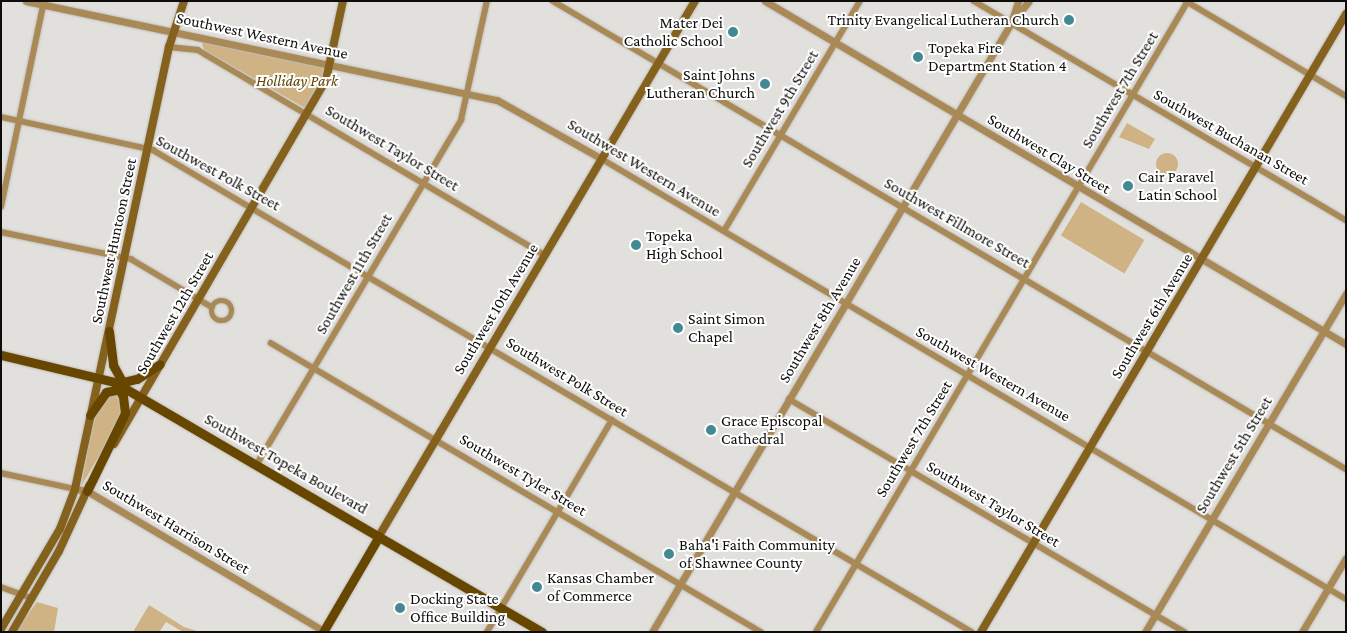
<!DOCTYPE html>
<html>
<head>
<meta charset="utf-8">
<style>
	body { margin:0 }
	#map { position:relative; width:1347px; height:633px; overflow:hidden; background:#e2e0dc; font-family:"Crimson Pro",serif }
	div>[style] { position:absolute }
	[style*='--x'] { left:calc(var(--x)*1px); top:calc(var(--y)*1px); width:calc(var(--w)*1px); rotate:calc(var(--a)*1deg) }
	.green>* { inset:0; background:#cfb384; transform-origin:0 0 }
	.round { border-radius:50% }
	.roads { filter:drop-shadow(0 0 1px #c0bebb) drop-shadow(0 0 1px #c0bebb) }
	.minor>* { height:5.5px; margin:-2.75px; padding:0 2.75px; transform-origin:2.75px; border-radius:2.75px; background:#a98a57 }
	.minor>.ring { margin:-2.75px; padding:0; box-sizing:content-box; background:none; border:5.5px solid #a98a57; border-radius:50% }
	.tertiary>* { height:7px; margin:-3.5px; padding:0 3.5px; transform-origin:3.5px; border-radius:3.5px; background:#a98a57 }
	.secondary>* { height:8px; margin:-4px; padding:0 4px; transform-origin:4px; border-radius:4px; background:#85611e }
	.primary>* { height:9px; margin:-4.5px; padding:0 4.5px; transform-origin:4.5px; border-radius:4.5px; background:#674700 }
	.dots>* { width:14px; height:14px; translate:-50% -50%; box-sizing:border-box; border:2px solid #fff; border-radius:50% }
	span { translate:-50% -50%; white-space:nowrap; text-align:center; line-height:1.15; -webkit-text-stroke:4px #fff; paint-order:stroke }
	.poi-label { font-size:16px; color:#0e0d0c }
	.right { translate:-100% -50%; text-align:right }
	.left { translate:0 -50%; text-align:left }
	.street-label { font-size:16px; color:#0e0d0c }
	.park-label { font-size:16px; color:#614200; font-style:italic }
	.frame { position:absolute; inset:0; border:2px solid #0e0d0c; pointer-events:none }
</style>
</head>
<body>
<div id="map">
	<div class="green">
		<div style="clip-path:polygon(201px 40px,324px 67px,323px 74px,305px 108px,204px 50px)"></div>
		<div style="clip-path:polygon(1127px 123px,1155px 139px,1149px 149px,1119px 137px)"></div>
		<div class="round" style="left:1156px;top:153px;width:22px;height:22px"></div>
		<div style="left:1081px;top:202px;width:74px;height:39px;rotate:31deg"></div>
		<div style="clip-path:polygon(117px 392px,123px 404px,119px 423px,81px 486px,95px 411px,107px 396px)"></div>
		<div style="clip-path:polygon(37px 602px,58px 608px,54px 632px,15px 632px)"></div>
		<div style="clip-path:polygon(149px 605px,184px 627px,200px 632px,183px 632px,166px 622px,160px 631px,133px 632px)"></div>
	</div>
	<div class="roads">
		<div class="minor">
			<div style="--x:553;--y:1;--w:921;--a:30.55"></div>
			<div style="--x:974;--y:1;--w:432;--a:30.5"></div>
			<div style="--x:1186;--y:1;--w:186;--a:30.7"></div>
			<div style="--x:169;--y:47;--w:29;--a:6"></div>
			<div style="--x:198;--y:50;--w:403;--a:30.6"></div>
			<div style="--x:1;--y:117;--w:156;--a:12.2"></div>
			<div style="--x:153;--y:150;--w:950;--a:30.48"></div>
			<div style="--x:602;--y:159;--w:864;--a:30.6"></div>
			<div style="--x:1;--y:207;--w:210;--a:-78.2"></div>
			<div style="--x:724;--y:231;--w:267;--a:-59.4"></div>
			<div style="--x:1;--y:232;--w:133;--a:11.7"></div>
			<div style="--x:131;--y:259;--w:94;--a:30.7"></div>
			<div class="ring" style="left:212px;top:301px;width:14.5px;height:14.5px"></div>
			<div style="--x:271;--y:343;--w:569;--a:30.53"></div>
			<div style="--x:789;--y:399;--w:459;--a:30.5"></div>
			<div style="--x:257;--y:464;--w:400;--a:-59.3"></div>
			<div style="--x:461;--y:120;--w:122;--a:-77.7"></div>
			<div style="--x:1;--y:473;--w:76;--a:12.2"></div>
			<div style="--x:1;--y:587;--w:33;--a:20"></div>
			<div style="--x:487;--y:632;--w:246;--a:-59.5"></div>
			<div style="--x:816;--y:632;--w:732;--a:-59.48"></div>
		</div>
		<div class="tertiary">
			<div style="--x:26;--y:1;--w:481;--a:11.9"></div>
			<div style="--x:497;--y:100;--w:120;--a:29.3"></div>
			<div style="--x:765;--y:1;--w:675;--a:30.56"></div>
			<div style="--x:1011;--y:23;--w:28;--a:-51"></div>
			<div style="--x:75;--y:489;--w:12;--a:9"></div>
			<div style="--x:87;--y:491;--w:275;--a:30.6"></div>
			<div style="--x:652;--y:632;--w:707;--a:-59.48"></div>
			<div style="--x:1011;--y:23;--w:23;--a:-72"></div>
			<div style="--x:1145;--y:632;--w:394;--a:-59.3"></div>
			<div style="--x:1302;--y:632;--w:86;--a:-59.3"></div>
		</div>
		<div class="secondary">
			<div style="--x:114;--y:444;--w:421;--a:-59.8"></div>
			<div style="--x:326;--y:80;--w:81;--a:-77.9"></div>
			<div style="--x:379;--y:536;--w:621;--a:-59.43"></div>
			<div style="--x:1;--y:629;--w:116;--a:-59.5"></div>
			<div style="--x:60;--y:529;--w:43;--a:-69.4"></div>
			<div style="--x:75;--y:489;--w:452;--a:-78"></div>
			<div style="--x:169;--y:47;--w:48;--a:-71.9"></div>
			<div style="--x:12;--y:632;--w:94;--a:-59.9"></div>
			<div style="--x:59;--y:551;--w:72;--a:-65.2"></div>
			<div style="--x:981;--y:632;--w:718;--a:-59.43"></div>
		</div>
		<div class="primary">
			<div style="--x:109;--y:331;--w:34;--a:83"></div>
			<div style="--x:113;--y:365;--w:25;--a:61"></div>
			<div style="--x:1;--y:355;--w:116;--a:13.4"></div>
			<div style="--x:114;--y:382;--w:496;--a:30.3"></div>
			<div style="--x:119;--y:383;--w:18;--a:-13"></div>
			<div style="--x:137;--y:379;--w:27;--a:-33"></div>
			<div style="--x:90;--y:415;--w:28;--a:-55"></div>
			<div style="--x:106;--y:392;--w:16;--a:-11"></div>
			<div style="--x:87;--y:491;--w:87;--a:-64"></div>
			<div style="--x:125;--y:413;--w:17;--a:-97"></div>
			<div style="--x:123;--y:396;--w:13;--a:-122"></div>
			<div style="--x:323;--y:632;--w:111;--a:-59.7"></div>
		</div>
	</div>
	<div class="dots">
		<div style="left:1069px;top:20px;background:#428993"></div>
		<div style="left:733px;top:32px;background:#428993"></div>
		<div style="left:918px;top:57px;background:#428993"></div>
		<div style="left:765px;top:84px;background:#428993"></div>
		<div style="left:1128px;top:186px;background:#428993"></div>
		<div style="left:636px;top:245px;background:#428993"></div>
		<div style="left:678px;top:328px;background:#428993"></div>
		<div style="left:711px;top:430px;background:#428993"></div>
		<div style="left:669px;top:554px;background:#428993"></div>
		<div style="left:537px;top:587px;background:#428993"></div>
		<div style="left:400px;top:608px;background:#428993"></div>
	</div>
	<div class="poi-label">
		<span class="right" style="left:1059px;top:20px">Trinity Evangelical Lutheran Church</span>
		<span class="right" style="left:723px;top:32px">Mater Dei<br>Catholic School</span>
		<span class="left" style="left:928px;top:57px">Topeka Fire<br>Department Station 4</span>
		<span class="right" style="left:755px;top:84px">Saint Johns<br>Lutheran Church</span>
		<span class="left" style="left:1138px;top:186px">Cair Paravel<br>Latin School</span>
		<span class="left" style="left:646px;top:245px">Topeka<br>High School</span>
		<span class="left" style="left:688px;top:328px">Saint Simon<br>Chapel</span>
		<span class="left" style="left:721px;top:430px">Grace Episcopal<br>Cathedral</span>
		<span class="left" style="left:679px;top:554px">Baha'i Faith Community<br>of Shawnee County</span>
		<span class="left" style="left:547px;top:587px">Kansas Chamber<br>of Commerce</span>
		<span class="left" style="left:410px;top:608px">Docking State<br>Office Building</span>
	</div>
	<div class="street-label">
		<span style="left:262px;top:36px;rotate:12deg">Southwest Western Avenue</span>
		<span style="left:1120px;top:90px;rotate:-59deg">Southwest 7th Street</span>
		<span style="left:780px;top:109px;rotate:-59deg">Southwest 9th Street</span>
		<span style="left:1231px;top:137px;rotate:30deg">Southwest Buchanan Street</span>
		<span style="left:392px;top:148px;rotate:31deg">Southwest Taylor Street</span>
		<span style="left:1049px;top:154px;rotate:31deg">Southwest Clay Street</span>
		<span style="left:644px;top:168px;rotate:31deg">Southwest Western Avenue</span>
		<span style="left:218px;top:173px;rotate:29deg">Southwest Polk Street</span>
		<span style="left:957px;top:223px;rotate:30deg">Southwest Fillmore Street</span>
		<span style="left:114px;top:241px;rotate:-78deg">Southwest Huntoon Street</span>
		<span style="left:354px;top:274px;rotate:-60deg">Southwest 11th Street</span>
		<span style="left:496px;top:309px;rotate:-59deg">Southwest 10th Avenue</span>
		<span style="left:175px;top:313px;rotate:-60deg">Southwest 12th Street</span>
		<span style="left:1152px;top:316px;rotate:-59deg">Southwest 6th Avenue</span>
		<span style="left:820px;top:320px;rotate:-59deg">Southwest 8th Avenue</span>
		<span style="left:993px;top:374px;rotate:30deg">Southwest Western Avenue</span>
		<span style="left:567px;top:377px;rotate:31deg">Southwest Polk Street</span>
		<span style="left:914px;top:439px;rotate:-59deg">Southwest 7th Street</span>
		<span style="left:1234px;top:455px;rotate:-59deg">Southwest 5th Street</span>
		<span style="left:286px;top:464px;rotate:30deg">Southwest Topeka Boulevard</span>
		<span style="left:523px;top:475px;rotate:31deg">Southwest Tyler Street</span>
		<span style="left:993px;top:504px;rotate:31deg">Southwest Taylor Street</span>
		<span style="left:176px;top:527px;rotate:31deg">Southwest Harrison Street</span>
	</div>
	<div class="park-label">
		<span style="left:297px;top:81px">Holliday Park</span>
	</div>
	<div class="frame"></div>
</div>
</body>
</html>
